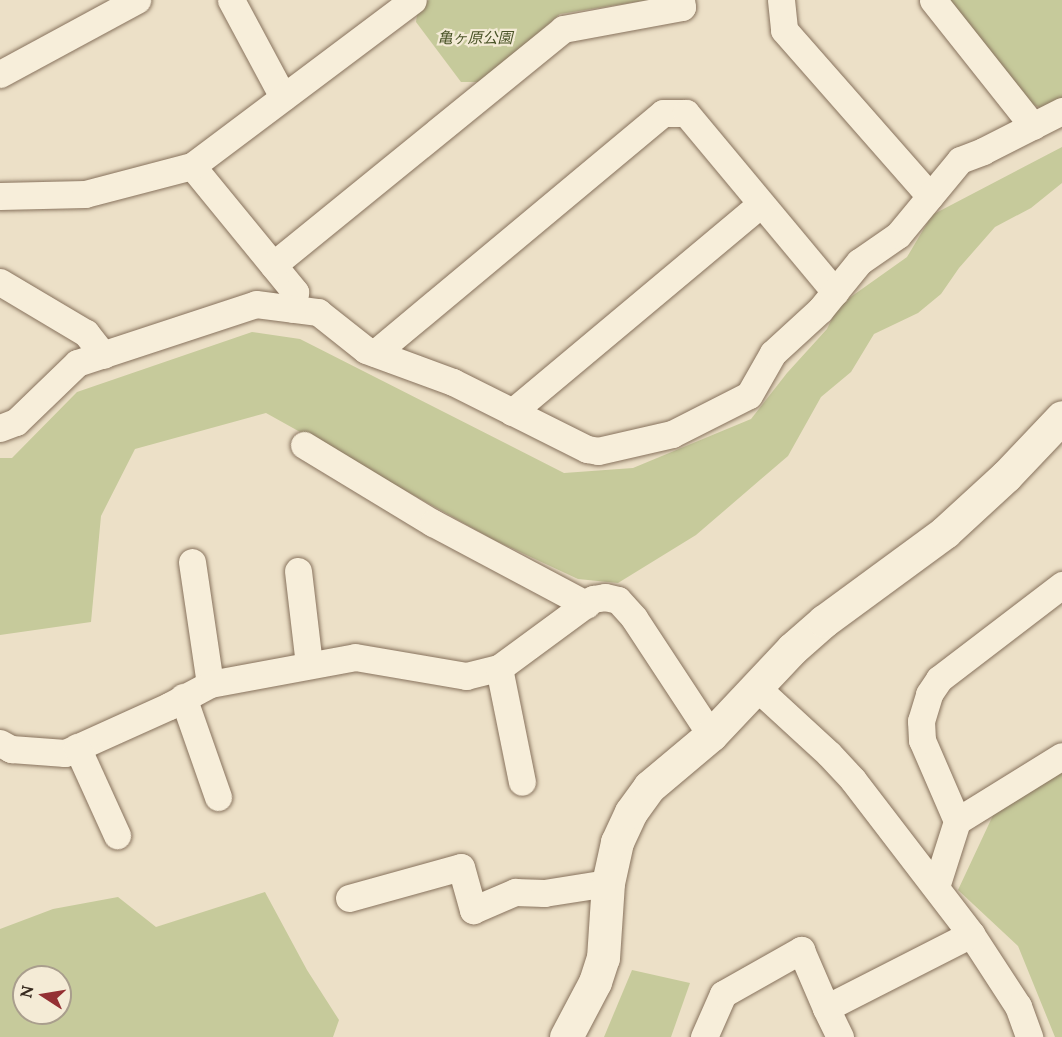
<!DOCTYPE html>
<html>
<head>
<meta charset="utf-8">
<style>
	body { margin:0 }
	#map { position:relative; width:1062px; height:1037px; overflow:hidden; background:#ece0c7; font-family:Lora,"Noto Sans JP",serif }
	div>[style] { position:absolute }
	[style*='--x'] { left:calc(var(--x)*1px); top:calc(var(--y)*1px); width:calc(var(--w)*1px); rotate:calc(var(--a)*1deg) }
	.green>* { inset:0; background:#c6ca9b }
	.roads { filter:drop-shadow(0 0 2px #87725d) drop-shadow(0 0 2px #87725d) }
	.minor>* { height:27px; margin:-13.5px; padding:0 13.5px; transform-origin:13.5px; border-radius:13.5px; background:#f7eeda }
	.tertiary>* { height:33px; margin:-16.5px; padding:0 16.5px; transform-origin:16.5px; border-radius:16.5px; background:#f7eeda }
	span { translate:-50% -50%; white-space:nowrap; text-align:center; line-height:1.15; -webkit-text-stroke:4.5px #f4ebd6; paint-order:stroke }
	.park-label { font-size:15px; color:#4a5428; font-style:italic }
	.north { position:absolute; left:12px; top:965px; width:60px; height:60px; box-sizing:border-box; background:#f4ebd6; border:2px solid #a99e8d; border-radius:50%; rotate:282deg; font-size:16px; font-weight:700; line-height:24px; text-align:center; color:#382b20 }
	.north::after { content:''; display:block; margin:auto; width:21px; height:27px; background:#943033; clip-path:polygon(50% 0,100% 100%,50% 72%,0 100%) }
</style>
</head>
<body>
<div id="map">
	<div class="green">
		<div style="clip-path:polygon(429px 0,648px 0,560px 14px,481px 82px,461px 82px,416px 22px,418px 8px)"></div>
		<div style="clip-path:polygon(944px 0,1062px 0,1062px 99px,1044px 109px,1031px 104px)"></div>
		<div style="clip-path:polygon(1062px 147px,1062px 183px,1031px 208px,995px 227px,959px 268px,941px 294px,918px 313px,874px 334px,851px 372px,821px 397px,788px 456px,696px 535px,618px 583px,578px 579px,494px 540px,266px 413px,135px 449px,101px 516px,91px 622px,0 635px,0 458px,12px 458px,77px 392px,252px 332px,300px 339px,564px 473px,633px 468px,751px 419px,787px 373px,827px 329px,838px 306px,907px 257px,932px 215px)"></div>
		<div style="clip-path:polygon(1062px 769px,1062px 1037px,1055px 1037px,1018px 946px,958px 890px,995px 811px)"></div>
		<div style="clip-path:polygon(evenodd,265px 892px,307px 970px,339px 1020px,333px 1037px,0 1037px,0 929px,53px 909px,118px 897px,156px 927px,265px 892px,24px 977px,60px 977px,60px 1013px,24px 1013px,24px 977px)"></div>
		<div style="clip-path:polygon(632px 970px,690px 983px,671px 1037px,604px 1037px)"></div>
	</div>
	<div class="roads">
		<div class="minor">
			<div style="--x:231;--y:0;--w:110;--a:61.8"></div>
			<div style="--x:781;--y:0;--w:30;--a:84"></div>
			<div style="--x:784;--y:30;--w:221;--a:48.7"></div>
			<div style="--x:933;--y:0;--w:161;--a:51.6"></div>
			<div style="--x:0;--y:74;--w:156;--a:-28.4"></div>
			<div style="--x:192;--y:166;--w:163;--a:50.7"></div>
			<div style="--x:295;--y:292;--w:17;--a:100"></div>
			<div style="--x:0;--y:196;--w:85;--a:-1.3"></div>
			<div style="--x:85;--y:194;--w:111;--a:-14.7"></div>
			<div style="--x:192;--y:166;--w:276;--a:-36.9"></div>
			<div style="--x:273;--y:265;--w:374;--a:-39.1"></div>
			<div style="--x:563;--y:29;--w:121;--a:-10.5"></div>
			<div style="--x:682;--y:7;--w:7;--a:-98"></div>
			<div style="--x:0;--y:282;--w:100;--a:30.7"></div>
			<div style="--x:86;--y:333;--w:28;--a:52"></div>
			<div style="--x:375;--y:353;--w:375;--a:-39.8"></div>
			<div style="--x:663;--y:113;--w:23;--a:0"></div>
			<div style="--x:686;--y:113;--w:233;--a:50.2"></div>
			<div style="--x:512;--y:412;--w:324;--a:-39.9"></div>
			<div style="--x:0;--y:428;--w:17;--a:-21"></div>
			<div style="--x:16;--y:422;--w:85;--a:-44"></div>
			<div style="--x:77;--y:363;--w:188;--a:-18.2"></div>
			<div style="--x:256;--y:304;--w:63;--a:7.4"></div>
			<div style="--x:318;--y:312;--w:61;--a:38.4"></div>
			<div style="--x:366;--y:350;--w:93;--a:20.2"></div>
			<div style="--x:453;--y:382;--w:150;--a:26.6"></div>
			<div style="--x:587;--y:449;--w:11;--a:10"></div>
			<div style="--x:598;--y:451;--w:76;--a:-12.9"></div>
			<div style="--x:672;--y:434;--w:86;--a:-26.9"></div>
			<div style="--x:749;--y:395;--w:48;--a:-60.3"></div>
			<div style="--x:773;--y:353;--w:64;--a:-42.5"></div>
			<div style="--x:820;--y:310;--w:62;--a:-50.9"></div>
			<div style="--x:859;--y:262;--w:47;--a:-34.7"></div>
			<div style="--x:898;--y:235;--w:97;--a:-50.4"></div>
			<div style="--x:960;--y:160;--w:25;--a:-21"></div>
			<div style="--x:983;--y:151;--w:89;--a:-26.9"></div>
			<div style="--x:304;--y:445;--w:151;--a:31.2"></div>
			<div style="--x:433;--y:523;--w:174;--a:28"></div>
			<div style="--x:192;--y:562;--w:123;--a:81.6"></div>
			<div style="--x:298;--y:571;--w:94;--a:83.3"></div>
			<div style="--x:499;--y:668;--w:116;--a:78.6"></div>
			<div style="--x:755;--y:686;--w:100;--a:42.6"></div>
			<div style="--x:829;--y:754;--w:35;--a:47"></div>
			<div style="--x:853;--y:780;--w:194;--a:52.5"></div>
			<div style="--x:971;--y:934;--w:86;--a:56.9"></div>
			<div style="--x:1018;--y:1006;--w:33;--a:70"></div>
			<div style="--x:183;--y:697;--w:106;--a:70.7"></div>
			<div style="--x:0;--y:743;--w:13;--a:29"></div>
			<div style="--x:11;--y:749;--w:54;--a:4.2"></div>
			<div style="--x:65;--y:753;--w:114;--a:-24.3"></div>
			<div style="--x:169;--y:706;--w:47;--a:-28.2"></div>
			<div style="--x:210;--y:684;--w:147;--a:-10.5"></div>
			<div style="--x:355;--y:657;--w:113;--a:9.7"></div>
			<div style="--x:466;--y:676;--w:34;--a:-14"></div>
			<div style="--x:499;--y:668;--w:117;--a:-36.3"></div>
			<div style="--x:593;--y:599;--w:12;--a:-9"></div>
			<div style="--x:605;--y:597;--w:13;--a:13"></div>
			<div style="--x:618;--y:600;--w:24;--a:48"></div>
			<div style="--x:634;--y:618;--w:140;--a:56.7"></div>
			<div style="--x:77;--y:747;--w:97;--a:65.6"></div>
			<div style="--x:957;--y:821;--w:123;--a:-31.8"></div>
			<div style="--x:936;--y:887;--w:69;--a:-72.3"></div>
			<div style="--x:957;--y:821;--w:88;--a:-113.4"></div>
			<div style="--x:922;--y:740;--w:19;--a:-93"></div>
			<div style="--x:921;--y:721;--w:28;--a:-73"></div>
			<div style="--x:929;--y:694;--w:18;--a:-56"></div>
			<div style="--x:939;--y:679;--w:155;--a:-37.4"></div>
			<div style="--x:349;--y:898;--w:116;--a:-15.5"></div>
			<div style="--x:461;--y:867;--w:45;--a:74.4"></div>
			<div style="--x:473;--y:910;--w:46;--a:-23.2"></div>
			<div style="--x:515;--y:892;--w:29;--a:2"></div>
			<div style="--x:544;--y:893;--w:65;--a:-8.9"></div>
			<div style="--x:704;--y:1037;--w:47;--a:-66.2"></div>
			<div style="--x:723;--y:994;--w:90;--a:-29.4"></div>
			<div style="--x:801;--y:950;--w:63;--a:66.7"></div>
			<div style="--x:840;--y:1037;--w:32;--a:-116"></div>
			<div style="--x:826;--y:1008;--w:163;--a:-27"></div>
		</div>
		<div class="tertiary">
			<div style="--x:566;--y:1037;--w:62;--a:-62.2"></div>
			<div style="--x:595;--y:982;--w:25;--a:-72"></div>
			<div style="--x:603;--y:958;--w:75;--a:-86.2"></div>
			<div style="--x:608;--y:883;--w:42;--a:-77.6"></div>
			<div style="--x:617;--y:842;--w:33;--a:-65"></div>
			<div style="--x:631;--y:812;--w:31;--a:-54"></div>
			<div style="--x:649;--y:787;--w:81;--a:-40"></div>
			<div style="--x:711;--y:735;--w:118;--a:-46.7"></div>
			<div style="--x:792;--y:649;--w:43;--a:-41.2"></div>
			<div style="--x:824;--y:621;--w:150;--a:-36.3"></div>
			<div style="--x:945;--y:532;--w:83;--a:-42.6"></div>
			<div style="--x:1006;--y:476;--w:81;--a:-46.5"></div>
		</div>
	</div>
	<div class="park-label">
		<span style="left:475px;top:38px">亀ヶ原公園</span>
	</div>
	<div class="north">N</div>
</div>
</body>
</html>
